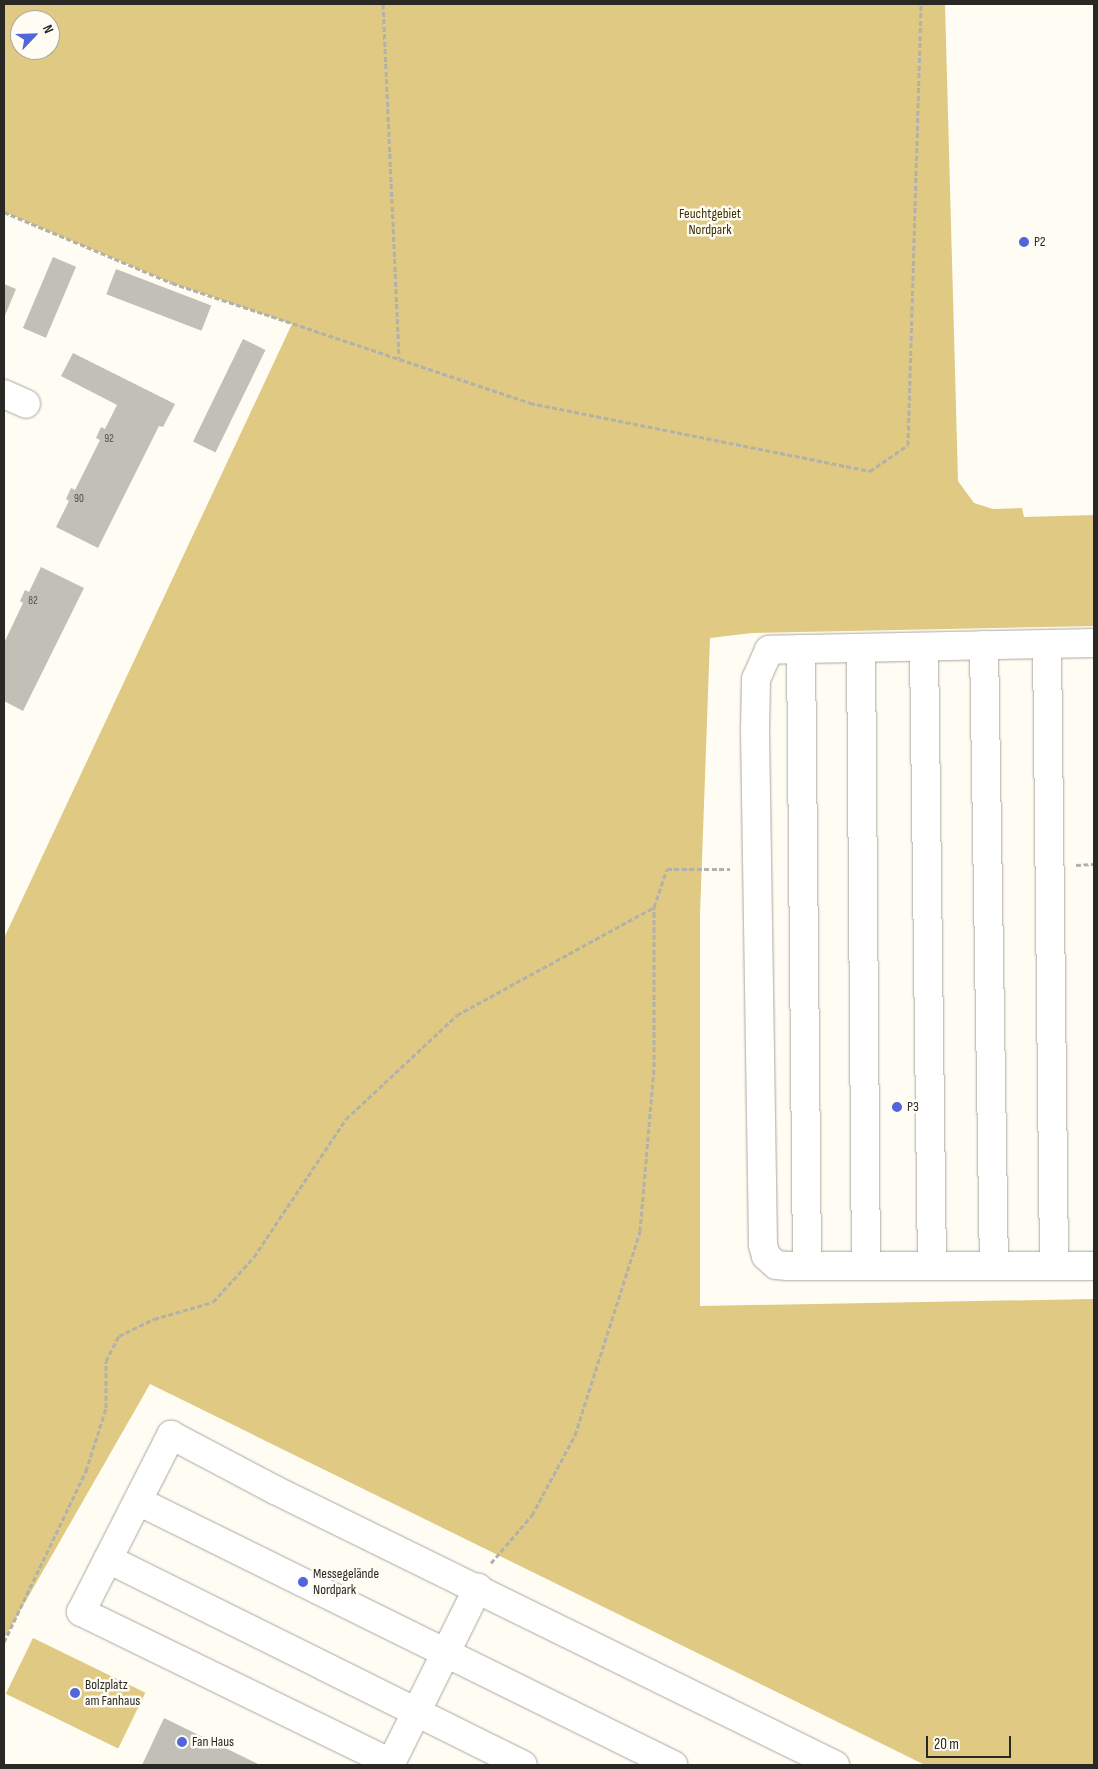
<!DOCTYPE html>
<html>
<head>
<meta charset="utf-8">
<style>
	body { margin:0 }
	#map { position:relative; width:1098px; height:1769px; overflow:hidden; background:#fefcf3; font-family:"Sofia Sans Condensed",sans-serif }
	div>[style] { position:absolute }
	[style*='--x'] { left:calc(var(--x)*1px); top:calc(var(--y)*1px); width:calc(var(--w)*1px); rotate:calc(var(--a)*1deg) }
	.green>* { inset:0; background:#dfc983; transform-origin:0 0 }
	.building>* { inset:0; background:#c2bfb7; transform-origin:0 0 }
	.path>* { height:3px; margin-top:-1.5px; transform-origin:0; background:repeating-linear-gradient(90deg,#b2b1aa 0 5px,transparent 0 7.5px) }
	.roads { filter:drop-shadow(0 0 1px #aaa79f) drop-shadow(0 0 1px #aaa79f) }
	.minor>* { height:28px; margin:-14px; padding:0 14px; transform-origin:14px; border-radius:14px; background:#fff }
	.dots>* { width:14px; height:14px; translate:-50% -50%; box-sizing:border-box; border:2px solid #fefcf3; border-radius:50% }
	span { translate:-50% -50%; white-space:nowrap; text-align:center; line-height:1.15; -webkit-text-stroke:5px #fefcf3; paint-order:stroke }
	.number-label { font-size:11px; color:#4f4e49 }
	.number-label span { -webkit-text-stroke-width:0 }
	.park-label { font-size:14px; color:#3d3209 }
	.poi-label { font-size:14px; color:#292824 }
	.left { translate:0 -50%; text-align:left }
	.frame { position:absolute; inset:0; border:5px solid #292824; pointer-events:none }
	.north { position:absolute; left:10px; top:10px; width:50px; height:50px; box-sizing:border-box; background:#fefcf3; border:1px solid #a9a7a0; border-radius:50%; rotate:66deg; font-size:14px; font-weight:700; line-height:20px; text-align:center; color:#292824 }
	.north::after { content:''; display:block; margin:auto; width:18px; height:22px; background:#5265db; clip-path:polygon(50% 0,100% 100%,50% 72%,0 100%) }
	.scale { position:absolute; left:926px; top:1736px; width:85px; height:22px; box-sizing:border-box; border:2px solid #292824; border-top:0; padding-left:6px; font-size:15px; line-height:18px; white-space:nowrap; color:#292824; -webkit-text-stroke:4px #fefcf3; paint-order:stroke }
</style>
</head>
<body>
<div id="map">
	<div class="green">
		<div style="clip-path:polygon(evenodd,4px 4px,945px 4px,958px 481px,974px 503px,993px 509px,1022px 508px,1024px 517px,1094px 515px,1094px 626px,752px 633px,710px 638px,700px 915px,700px 1306px,1094px 1299px,1094px 1765px,925px 1765px,150px 1384px,4px 1639px,4px 938px,292px 324px,172px 283px,4px 212px,4px 4px,20px 20px,50px 20px,50px 50px,20px 50px,20px 20px)"></div>
		<div style="left:33px;top:1638px;width:125px;height:62px;rotate:26deg"></div>
	</div>
	<div class="building">
		<div style="left:53px;top:257px;width:25px;height:77px;rotate:23deg"></div>
		<div style="left:116px;top:269px;width:102px;height:27px;rotate:21deg"></div>
		<div style="clip-path:polygon(4px 284px,16px 289px,4px 318px)"></div>
		<div style="left:243px;top:339px;width:25px;height:114px;rotate:26deg"></div>
		<div style="clip-path:polygon(73px 353px,175px 404px,163px 427px,159px 426px,98px 548px,56px 527px,69px 501px,66px 499px,71px 488px,75px 490px,100px 440px,96px 438px,101px 427px,105px 429px,117px 405px,61px 376px)"></div>
		<div style="clip-path:polygon(41px 567px,84px 588px,23px 711px,4px 701px,4px 643px,23px 603px,20px 601px,25px 590px,29px 592px)"></div>
		<div style="clip-path:polygon(164px 1718px,260px 1765px,142px 1765px)"></div>
	</div>
	<div class="path">
		<div style="--x:383;--y:4;--w:355;--a:87.4"></div>
		<div style="--x:4;--y:212;--w:182;--a:22.9"></div>
		<div style="--x:172;--y:283;--w:378;--a:18.5"></div>
		<div style="--x:530;--y:403;--w:347;--a:11.3"></div>
		<div style="--x:870;--y:471;--w:46;--a:-34.4"></div>
		<div style="--x:908;--y:445;--w:441;--a:-88.3"></div>
		<div style="--x:1076;--y:865;--w:18;--a:-3"></div>
		<div style="--x:491;--y:1563;--w:63;--a:-49.5"></div>
		<div style="--x:532;--y:1515;--w:91;--a:-61.7"></div>
		<div style="--x:575;--y:1435;--w:214;--a:-72.3"></div>
		<div style="--x:640;--y:1231;--w:165;--a:-85.1"></div>
		<div style="--x:654;--y:1067;--w:160;--a:-90"></div>
		<div style="--x:654;--y:907;--w:40;--a:-71.1"></div>
		<div style="--x:667;--y:869;--w:63;--a:0"></div>
		<div style="--x:4;--y:1642;--w:190;--a:-64.4"></div>
		<div style="--x:86;--y:1471;--w:66;--a:-72.4"></div>
		<div style="--x:106;--y:1408;--w:47;--a:-90"></div>
		<div style="--x:106;--y:1361;--w:28;--a:-63"></div>
		<div style="--x:119;--y:1336;--w:39;--a:-26"></div>
		<div style="--x:154;--y:1319;--w:61;--a:-16.1"></div>
		<div style="--x:213;--y:1302;--w:61;--a:-47.7"></div>
		<div style="--x:254;--y:1257;--w:166;--a:-56.3"></div>
		<div style="--x:346;--y:1119;--w:152;--a:-43.1"></div>
		<div style="--x:457;--y:1015;--w:225;--a:-28.7"></div>
	</div>
	<div class="roads">
		<div class="minor">
			<div style="--x:4;--y:394;--w:24;--a:24"></div>
			<div style="--x:1094;--y:643;--w:325;--a:178.8"></div>
			<div style="--x:769;--y:650;--w:32;--a:114"></div>
			<div style="--x:756;--y:679;--w:51;--a:91.1"></div>
			<div style="--x:755;--y:730;--w:515;--a:89.11"></div>
			<div style="--x:763;--y:1245;--w:11;--a:75"></div>
			<div style="--x:766;--y:1256;--w:13;--a:42"></div>
			<div style="--x:776;--y:1265;--w:12;--a:5"></div>
			<div style="--x:788;--y:1266;--w:306;--a:0"></div>
			<div style="--x:1047;--y:644;--w:621;--a:89.35"></div>
			<div style="--x:984;--y:645;--w:620;--a:89.08"></div>
			<div style="--x:924;--y:647;--w:619;--a:89.26"></div>
			<div style="--x:861;--y:648;--w:618;--a:89.54"></div>
			<div style="--x:801;--y:649;--w:617;--a:89.44"></div>
			<div style="--x:138;--y:1501;--w:597;--a:26.26"></div>
			<div style="--x:108;--y:1559;--w:463;--a:26.4"></div>
			<div style="--x:391;--y:1763;--w:345;--a:-154"></div>
			<div style="--x:81;--y:1612;--w:199;--a:-63"></div>
			<div style="--x:171;--y:1435;--w:118;--a:27.9"></div>
			<div style="--x:275;--y:1490;--w:624;--a:26.15"></div>
			<div style="--x:390;--y:1765;--w:198;--a:-63.6"></div>
		</div>
	</div>
	<div class="dots">
		<div style="left:1024px;top:242px;background:#5265db"></div>
		<div style="left:897px;top:1107px;background:#5265db"></div>
		<div style="left:303px;top:1582px;background:#5265db"></div>
		<div style="left:75px;top:1693px;background:#5265db"></div>
		<div style="left:182px;top:1742px;background:#5265db"></div>
	</div>
	<div class="number-label">
		<span style="left:109px;top:439px">92</span>
		<span style="left:79px;top:499px">90</span>
		<span style="left:33px;top:601px">82</span>
	</div>
	<div class="park-label">
		<span style="left:710px;top:222px">Feuchtgebiet<br>Nordpark</span>
	</div>
	<div class="poi-label">
		<span class="left" style="left:1034px;top:242px">P2</span>
		<span class="left" style="left:907px;top:1107px">P3</span>
		<span class="left" style="left:313px;top:1582px">Messegelände<br>Nordpark</span>
		<span class="left" style="left:85px;top:1693px">Bolzplatz<br>am Fanhaus</span>
		<span class="left" style="left:192px;top:1742px">Fan Haus</span>
	</div>
	<div class="frame"></div>
	<div class="north">N</div>
	<div class="scale">20 m</div>
</div>
</body>
</html>
